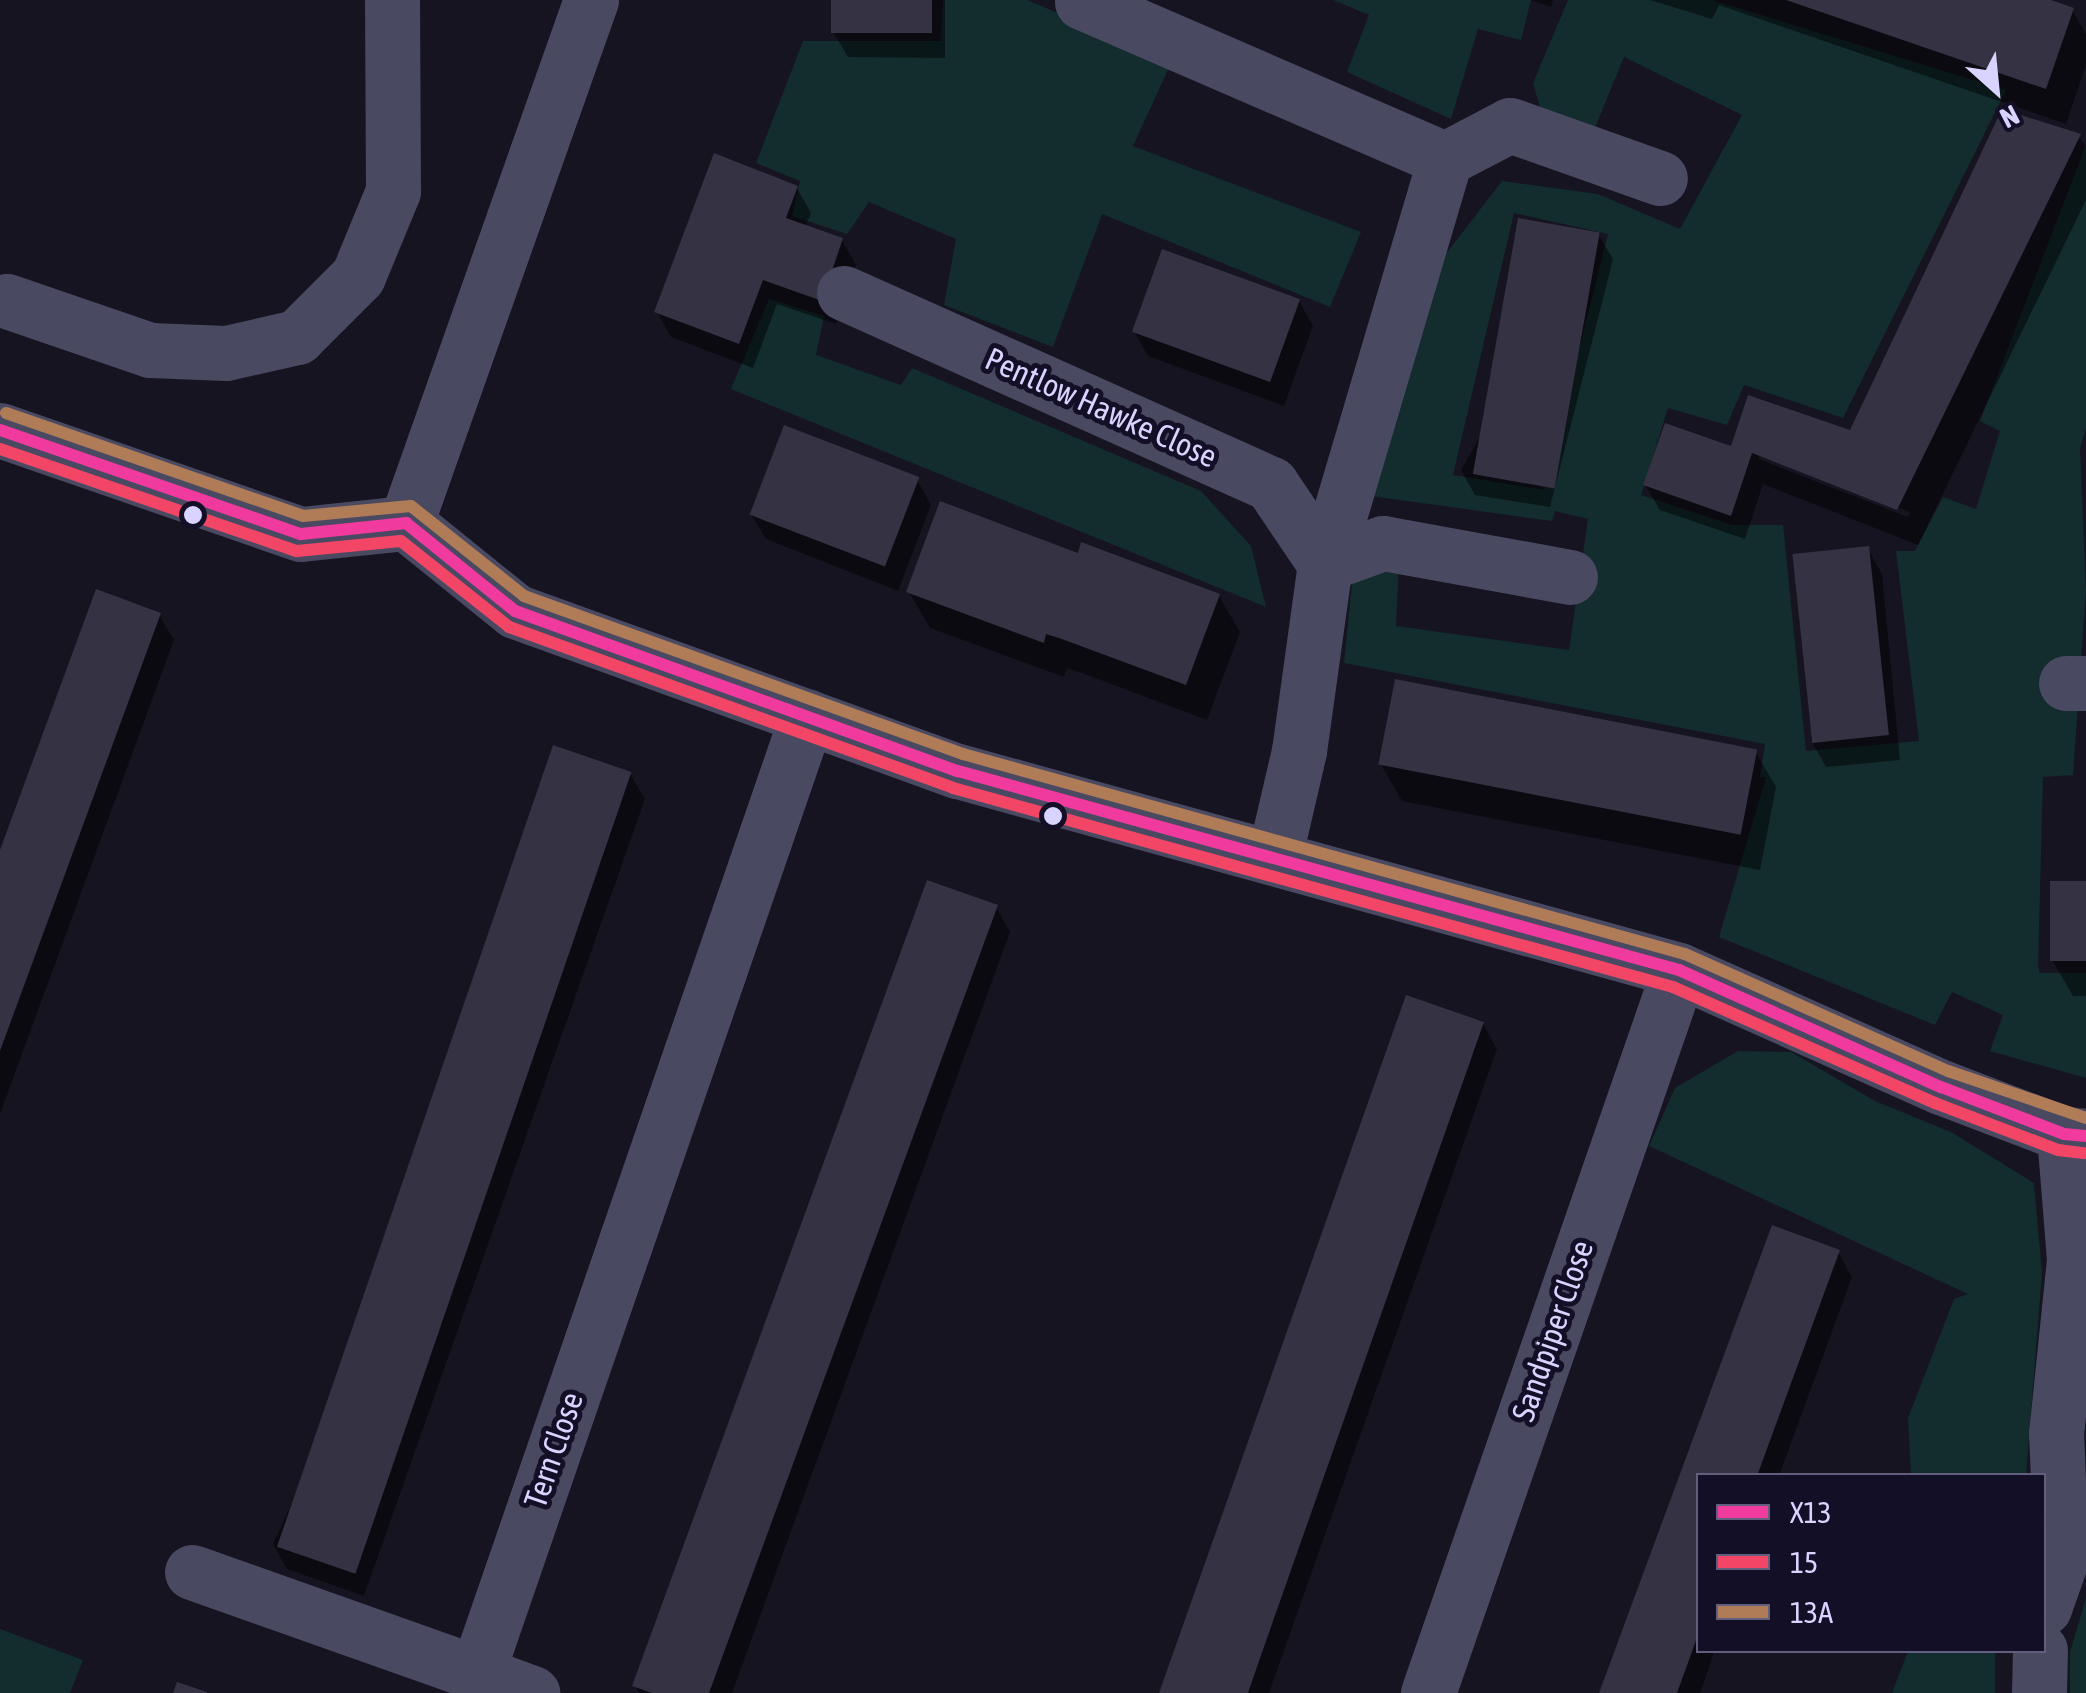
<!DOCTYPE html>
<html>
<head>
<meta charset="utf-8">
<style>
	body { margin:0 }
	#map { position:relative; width:2086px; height:1693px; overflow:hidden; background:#161421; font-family:"Asap Condensed",sans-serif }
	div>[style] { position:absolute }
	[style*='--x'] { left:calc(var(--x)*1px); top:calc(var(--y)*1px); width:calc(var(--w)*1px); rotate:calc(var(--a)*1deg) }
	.green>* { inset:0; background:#132c2d }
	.shadow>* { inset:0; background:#0007 }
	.building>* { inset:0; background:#343243; transform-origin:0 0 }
	.minor>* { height:55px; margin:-27.5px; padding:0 27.5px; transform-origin:27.5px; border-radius:27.5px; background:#4a4962 }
	.bus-1>* { height:12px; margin:-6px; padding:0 6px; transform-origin:6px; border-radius:6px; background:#f13a9d }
	.bus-2>* { height:12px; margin:-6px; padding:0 6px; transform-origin:6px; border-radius:6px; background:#f34667 }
	.bus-3>* { height:12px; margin:-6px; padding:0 6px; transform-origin:6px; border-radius:6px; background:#b07c57 }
	.dots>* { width:28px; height:28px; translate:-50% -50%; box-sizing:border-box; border:5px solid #130f26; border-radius:50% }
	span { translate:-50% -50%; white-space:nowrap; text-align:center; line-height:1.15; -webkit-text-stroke:10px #130f26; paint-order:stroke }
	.street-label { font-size:32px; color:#d9d4ff }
	.legend { position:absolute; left:1696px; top:1473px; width:350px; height:180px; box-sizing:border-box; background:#130f26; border:2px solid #625e7d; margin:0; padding:12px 18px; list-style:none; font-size:30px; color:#d9d4ff }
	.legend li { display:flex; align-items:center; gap:20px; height:50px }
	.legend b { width:50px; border:2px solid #625e7d }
	.north { position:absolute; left:1946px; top:40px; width:100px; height:100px; -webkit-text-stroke:8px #130f26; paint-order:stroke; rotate:153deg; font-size:28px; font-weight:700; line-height:40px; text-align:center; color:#d9d4ff }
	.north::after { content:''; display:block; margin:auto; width:35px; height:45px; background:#d9d4ff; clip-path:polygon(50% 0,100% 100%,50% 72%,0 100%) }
</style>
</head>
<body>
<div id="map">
	<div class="green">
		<div style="clip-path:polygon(943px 0,1027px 0,1172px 61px,1133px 146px,1361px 232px,1330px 307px,1102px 214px,1053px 347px,944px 305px,956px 239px,869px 202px,847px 234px,792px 216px,800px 181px,756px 163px,803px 41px,941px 41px)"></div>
		<div style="clip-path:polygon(1333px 0,1531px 0,1521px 40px,1478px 29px,1451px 119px,1347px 72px,1369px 15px)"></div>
		<div style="clip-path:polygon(evenodd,1568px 0,1712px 0,2006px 90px,1843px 418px,1744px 385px,1727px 425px,1668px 408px,1641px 495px,1732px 525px,1783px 525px,1806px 751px,1919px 741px,1896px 551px,1915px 551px,1943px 497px,1976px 509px,2000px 431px,1980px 421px,2086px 145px,2086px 428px,2080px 448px,2086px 591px,2073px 775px,2043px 777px,2038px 966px,2040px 973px,2086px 973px,2086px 1078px,1990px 1051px,2003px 1015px,1952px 992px,1935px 1025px,1719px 937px,1766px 777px,1760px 777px,1765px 744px,1344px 663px,1353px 573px,1399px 560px,1396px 626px,1569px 650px,1588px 519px,1555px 511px,1552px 521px,1356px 494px,1442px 259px,1502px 181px,1598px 194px,1680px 229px,1742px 115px,1624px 57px,1588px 145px,1546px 129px,1533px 83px,1568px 0,1514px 213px,1608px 234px,1544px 490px,1453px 475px,1514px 213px)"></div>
		<div style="clip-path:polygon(769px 299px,824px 316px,816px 355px,901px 385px,912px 368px,1201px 491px,1251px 546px,1266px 607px,731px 389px)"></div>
		<div style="clip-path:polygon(1738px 1051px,1791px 1052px,1875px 1101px,1951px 1132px,2034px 1183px,2042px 1273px,2026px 1475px,1911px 1475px,1908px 1418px,1954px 1299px,1968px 1294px,1649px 1146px,1675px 1088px)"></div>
		<div style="clip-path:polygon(2086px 1598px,2086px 1693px,2070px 1693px,2070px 1652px)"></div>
		<div style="clip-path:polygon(0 1629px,83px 1660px,70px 1693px,0 1693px)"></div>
		<div style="clip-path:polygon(1908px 1651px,1995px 1651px,1995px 1693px,1892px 1693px)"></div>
	</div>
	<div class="shadow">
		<div style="clip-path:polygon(833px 0,945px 0,945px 58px,848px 57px,833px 32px)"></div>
		<div style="clip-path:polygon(1531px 0,1553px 0,1551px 7px)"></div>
		<div style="clip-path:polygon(1650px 0,2043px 0,2072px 10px,2086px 34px,2086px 65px,2066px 124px,1719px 5px,1712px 19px)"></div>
		<div style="clip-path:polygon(evenodd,2079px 136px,2086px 147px,2086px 200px,1918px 545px,1763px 484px,1745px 539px,1660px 510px,1645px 485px,1737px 451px,1851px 434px,2079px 136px,1759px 454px,1910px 512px,1908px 517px,1759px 459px,1759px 454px)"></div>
		<div style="clip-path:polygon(797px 188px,811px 213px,805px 227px,842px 240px,856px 265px,836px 324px,777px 304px,753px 368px,671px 337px,657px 312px)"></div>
		<div style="clip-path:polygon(1598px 234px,1613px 259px,1550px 507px,1475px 495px,1461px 470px)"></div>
		<div style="clip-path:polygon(1299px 301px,1313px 326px,1284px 406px,1148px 356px,1134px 331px)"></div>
		<div style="clip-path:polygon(917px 480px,931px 505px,898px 591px,766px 539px,751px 514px)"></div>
		<div style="clip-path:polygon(1868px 549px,1882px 574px,1900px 760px,1826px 767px,1812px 742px)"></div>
		<div style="clip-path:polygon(1080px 556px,1219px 596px,1240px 632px,1207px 720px,1082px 673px,1067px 668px,1064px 677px,930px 628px,909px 592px)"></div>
		<div style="clip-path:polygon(159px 615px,174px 640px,0 1114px,0 857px)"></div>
		<div style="clip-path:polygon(1755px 751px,1776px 787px,1760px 870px,1402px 801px,1381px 765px)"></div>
		<div style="clip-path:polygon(630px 774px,645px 799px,364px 1596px,287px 1569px,273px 1544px)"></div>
		<div style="clip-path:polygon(2086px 883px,2086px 996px,2073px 996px,2052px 960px)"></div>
		<div style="clip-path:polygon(996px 907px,1010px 932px,732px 1693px,639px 1693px,635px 1686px)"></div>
		<div style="clip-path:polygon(1483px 1024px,1497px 1049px,1269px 1693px,1162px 1693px)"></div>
		<div style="clip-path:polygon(1773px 1228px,1838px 1252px,1852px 1277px,1779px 1476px,1698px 1476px,1698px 1650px,1715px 1650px,1700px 1693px,1603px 1693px)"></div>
	</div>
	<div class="building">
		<div style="left:831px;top:0;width:101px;height:33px"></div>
		<div style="clip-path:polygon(1786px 0,2051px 0,2074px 8px,2046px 89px)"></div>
		<div style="clip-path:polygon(2002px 109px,2081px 134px,1897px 510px,1752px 453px,1731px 516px,1643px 485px,1665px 423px,1731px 446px,1748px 395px,1850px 430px)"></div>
		<div style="clip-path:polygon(714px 153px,798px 186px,786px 218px,843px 238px,822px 301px,763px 280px,739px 344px,654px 312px)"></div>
		<div style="left:1518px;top:218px;width:83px;height:260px;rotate:10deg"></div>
		<div style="left:1162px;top:249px;width:147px;height:88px;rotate:20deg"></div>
		<div style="left:784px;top:425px;width:145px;height:96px;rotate:21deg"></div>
		<div style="clip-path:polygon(940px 501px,1078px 553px,1081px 542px,1220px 594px,1186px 685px,1059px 638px,1046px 634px,1044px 643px,906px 592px)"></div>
		<div style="left:1869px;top:546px;width:190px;height:77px;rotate:84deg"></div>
		<div style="clip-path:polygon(96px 589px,161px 613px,0 1051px,0 850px)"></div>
		<div style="left:1395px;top:679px;width:369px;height:87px;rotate:11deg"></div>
		<div style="left:553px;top:745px;width:83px;height:848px;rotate:19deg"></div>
		<div style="clip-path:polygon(927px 880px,998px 905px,709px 1693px,652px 1693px,632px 1686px)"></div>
		<div style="left:2050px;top:881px;width:36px;height:80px"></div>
		<div style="clip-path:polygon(1406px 995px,1484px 1022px,1259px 1661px,1248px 1693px,1159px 1693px)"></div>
		<div style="clip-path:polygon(1772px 1225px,1840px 1250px,1757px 1476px,1698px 1476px,1698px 1635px,1677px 1693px,1599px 1693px)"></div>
		<div style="clip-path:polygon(177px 1682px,207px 1692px,207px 1693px,173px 1693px)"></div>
	</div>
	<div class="minor">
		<div style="--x:1082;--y:2;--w:395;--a:23.4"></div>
		<div style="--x:844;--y:293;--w:468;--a:24.1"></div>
		<div style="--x:1271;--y:484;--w:97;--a:56"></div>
		<div style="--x:1325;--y:564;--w:62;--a:-19.9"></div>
		<div style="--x:1383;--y:543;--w:190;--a:10.3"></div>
		<div style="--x:7;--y:301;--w:151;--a:18.9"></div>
		<div style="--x:150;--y:350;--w:76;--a:2.3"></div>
		<div style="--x:226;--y:353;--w:73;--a:-12.7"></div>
		<div style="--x:297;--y:337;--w:86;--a:-45"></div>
		<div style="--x:358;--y:276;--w:92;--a:-67.6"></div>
		<div style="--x:393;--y:191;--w:191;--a:-90.3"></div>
		<div style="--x:0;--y:430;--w:318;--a:19.1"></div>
		<div style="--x:301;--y:534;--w:106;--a:-6"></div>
		<div style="--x:406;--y:523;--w:140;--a:38.9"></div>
		<div style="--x:515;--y:611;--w:471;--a:19.9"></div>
		<div style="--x:958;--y:771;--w:748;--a:15.43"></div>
		<div style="--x:1679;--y:970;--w:287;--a:24.1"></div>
		<div style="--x:1941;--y:1087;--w:132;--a:20.9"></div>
		<div style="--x:2064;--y:1134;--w:22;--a:5"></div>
		<div style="--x:406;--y:523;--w:555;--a:-70.52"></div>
		<div style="--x:2066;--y:683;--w:20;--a:0"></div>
		<div style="--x:1275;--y:854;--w:106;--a:-76.9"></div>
		<div style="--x:1299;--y:751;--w:189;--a:-82.1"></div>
		<div style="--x:1325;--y:564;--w:422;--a:-73.5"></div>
		<div style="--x:1445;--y:159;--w:73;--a:-27.6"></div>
		<div style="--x:1510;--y:125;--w:159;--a:19.5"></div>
		<div style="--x:2061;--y:1551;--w:117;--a:-92.4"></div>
		<div style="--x:2056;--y:1434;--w:176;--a:-84.1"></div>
		<div style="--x:2074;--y:1259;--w:125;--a:-94.6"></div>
		<div style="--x:192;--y:1572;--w:302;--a:19.5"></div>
		<div style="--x:477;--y:1673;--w:1012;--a:-70.97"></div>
		<div style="--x:2044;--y:1608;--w:96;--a:-70.6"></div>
		<div style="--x:477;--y:1673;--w:59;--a:20"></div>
		<div style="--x:1428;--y:1693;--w:765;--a:-70.85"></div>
		<div style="--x:2039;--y:1693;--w:43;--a:-88.7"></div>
	</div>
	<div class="bus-1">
		<div style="--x:0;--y:430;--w:318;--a:19.1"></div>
		<div style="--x:301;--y:534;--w:106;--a:-6"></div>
		<div style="--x:406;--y:523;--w:140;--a:38.9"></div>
		<div style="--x:515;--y:611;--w:471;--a:19.9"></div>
		<div style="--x:958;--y:771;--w:748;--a:15.43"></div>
		<div style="--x:1679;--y:970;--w:287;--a:24.1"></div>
		<div style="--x:1941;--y:1087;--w:132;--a:20.9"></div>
		<div style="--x:2064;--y:1134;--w:22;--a:5"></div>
	</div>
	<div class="bus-2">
		<div style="--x:0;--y:449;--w:314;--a:19"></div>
		<div style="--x:297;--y:551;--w:104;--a:-5.5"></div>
		<div style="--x:401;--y:541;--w:138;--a:38.5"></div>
		<div style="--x:509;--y:627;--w:472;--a:19.9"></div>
		<div style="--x:953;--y:788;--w:747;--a:15.45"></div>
		<div style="--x:1673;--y:987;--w:287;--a:23.9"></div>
		<div style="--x:1935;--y:1103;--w:132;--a:20.9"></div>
		<div style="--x:2058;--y:1150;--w:26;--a:7"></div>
	</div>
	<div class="bus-3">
		<div style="--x:6;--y:413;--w:314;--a:19.1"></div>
		<div style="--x:303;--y:516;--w:108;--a:-5.3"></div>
		<div style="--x:411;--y:506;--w:144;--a:38.5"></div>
		<div style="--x:524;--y:596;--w:467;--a:19.8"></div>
		<div style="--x:963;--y:754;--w:749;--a:15.48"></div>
		<div style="--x:1685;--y:954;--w:288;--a:24"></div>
		<div style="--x:1948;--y:1071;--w:146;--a:18.8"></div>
	</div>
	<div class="dots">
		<div style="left:193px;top:515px;background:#d9d4ff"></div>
		<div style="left:1053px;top:816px;background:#d9d4ff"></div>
	</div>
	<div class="street-label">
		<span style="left:1101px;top:408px;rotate:24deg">Pentlow Hawke Close</span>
		<span style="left:1553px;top:1331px;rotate:-71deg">Sandpiper Close</span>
		<span style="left:554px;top:1450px;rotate:-71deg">Tern Close</span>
	</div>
	<ul class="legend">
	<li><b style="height:12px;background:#f13a9d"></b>X13</li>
	<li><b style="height:12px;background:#f34667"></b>15</li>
	<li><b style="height:12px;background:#b07c57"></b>13A</li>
	</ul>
	<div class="north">N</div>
</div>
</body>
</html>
